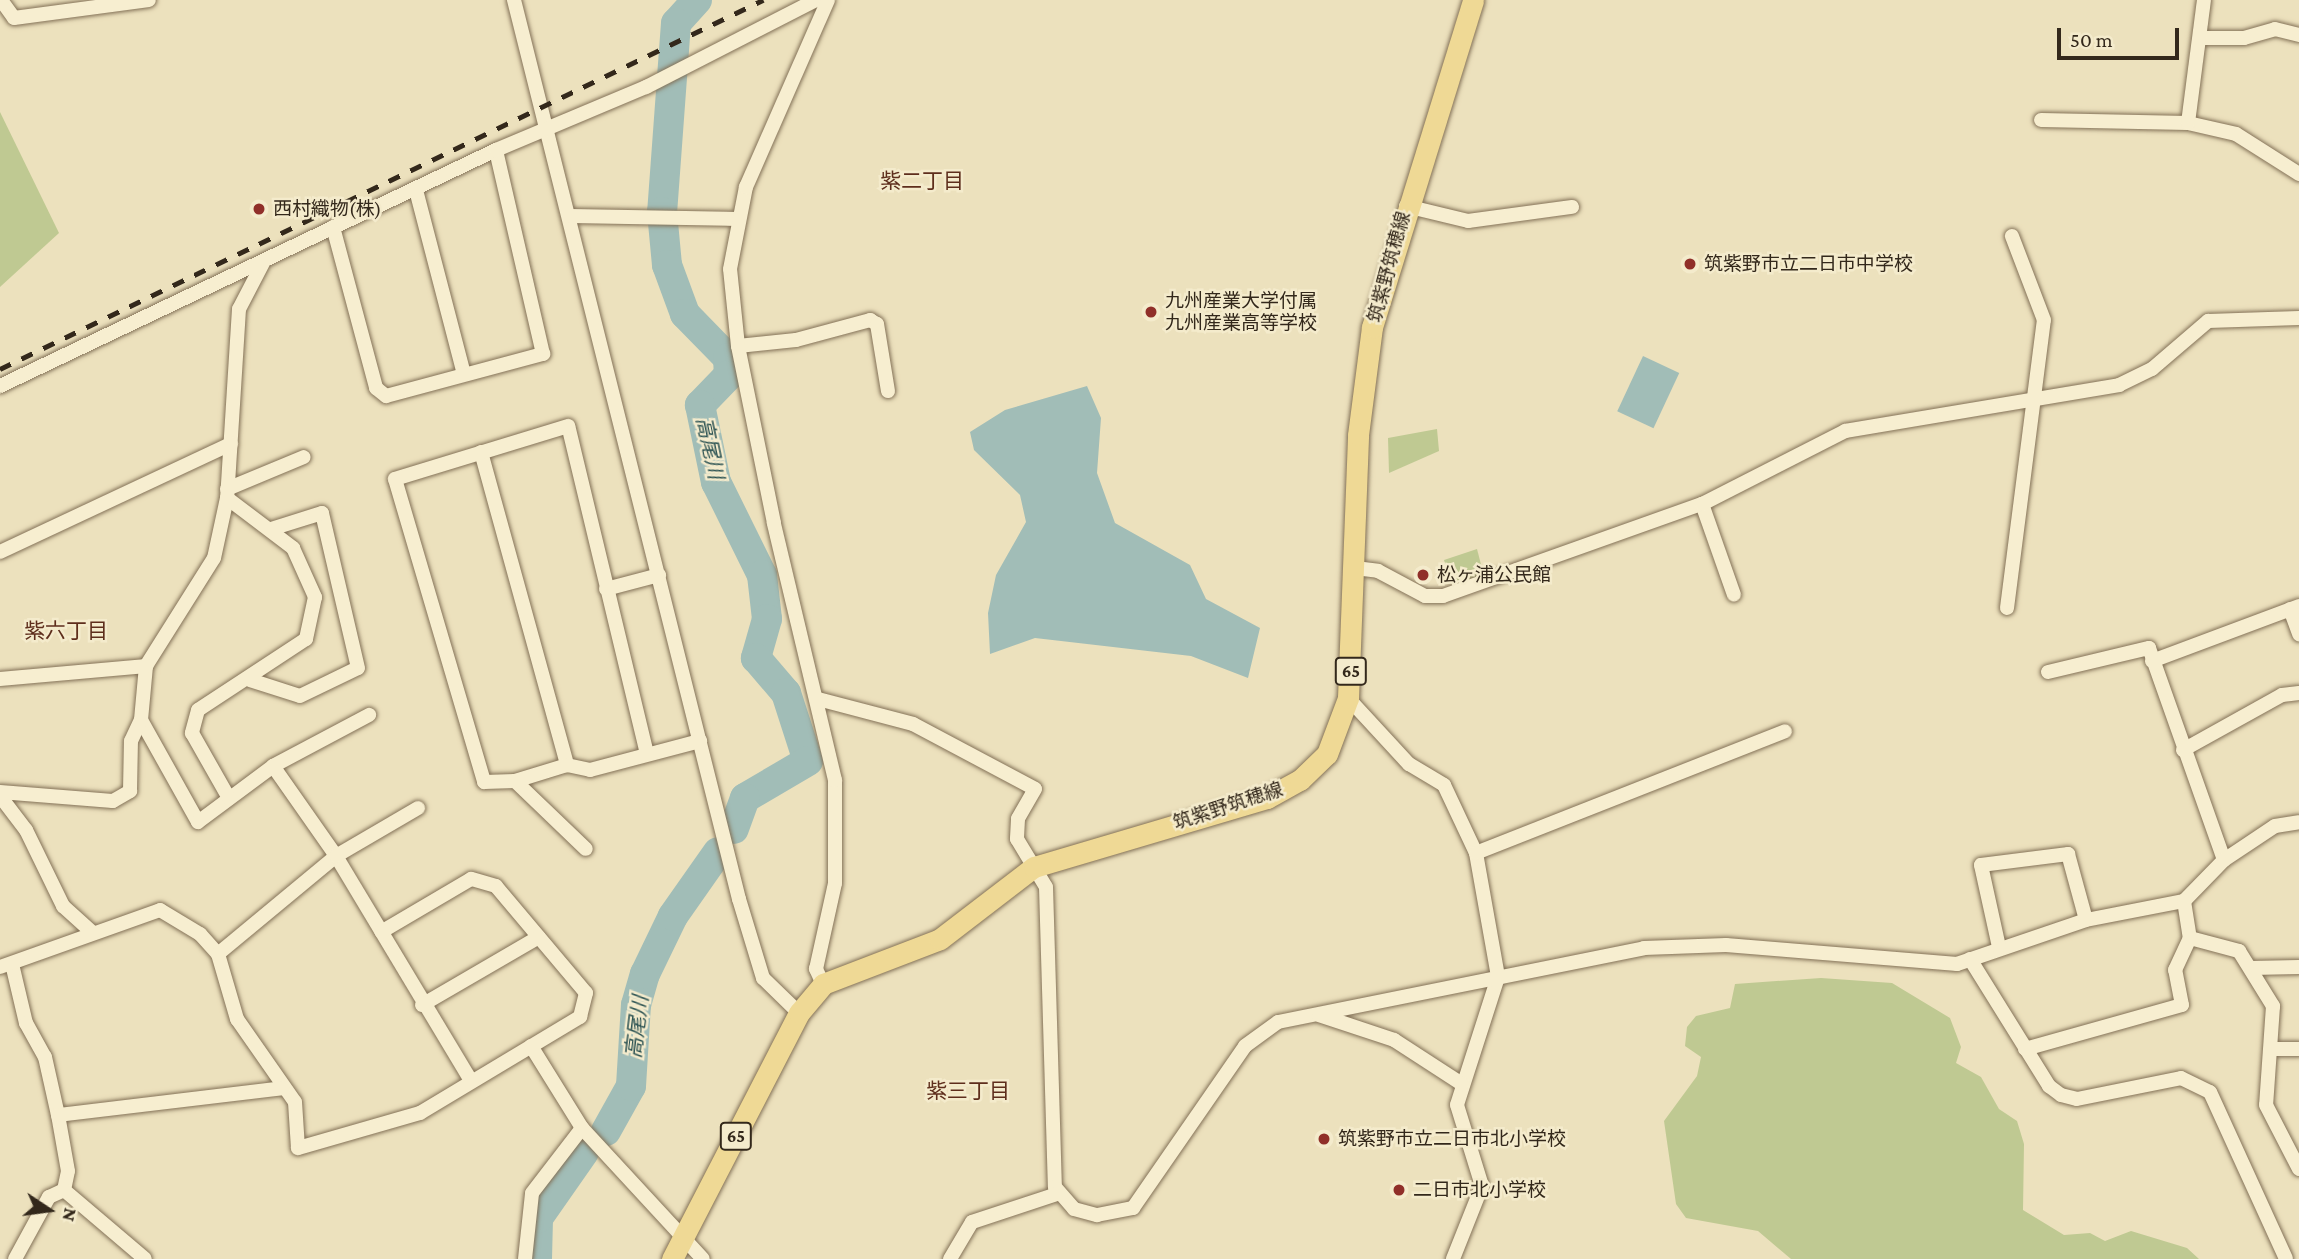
<!DOCTYPE html>
<html>
<head>
<meta charset="utf-8">
<style>
	body { margin:0 }
	#map { position:relative; width:2299px; height:1259px; overflow:hidden; background:#ece1bd; font-family:"Crimson Pro","Noto Sans JP",serif }
	div>[style] { position:absolute }
	[style*='--x'] { left:calc(var(--x)*1px); top:calc(var(--y)*1px); width:calc(var(--w)*1px); rotate:calc(var(--a)*1deg) }
	.green>* { inset:0; background:#bfc992 }
	.water>* { inset:0; background:#a1bdb7; transform-origin:0 0 }
	.river>* { height:30px; margin:-15px; padding:0 15px; transform-origin:15px; border-radius:15px; background:#a1bdb7 }
	.roads { filter:drop-shadow(0 0 2px #837157) drop-shadow(0 0 2px #837157) }
	.street>* { height:14px; margin:-7px; padding:0 7px; transform-origin:7px; border-radius:7px; background:#f7eed0 }
	.primary>* { height:21px; margin:-10.5px; padding:0 10.5px; transform-origin:10.5px; border-radius:10.5px; background:#efd995 }
	.rail>* { height:5px; margin-top:-2.5px; transform-origin:0; background:repeating-linear-gradient(90deg,#33281b 0 12px,transparent 0 24px) }
	.dots>* { width:19px; height:19px; translate:-50% -50%; box-sizing:border-box; border:4px solid #f4ebcc; border-radius:50% }
	span { translate:-50% -50%; white-space:nowrap; text-align:center; line-height:1.15; -webkit-text-stroke:5px #f4ebcc; paint-order:stroke }
	.shield-label span { padding:2px 5px; background:#f4ebcc; border:2px solid; border-radius:5px; -webkit-text-stroke-width:0 }
	.shield-label { font-size:18px; color:#33281b; font-weight:700 }
	.poi-label { font-size:19px; color:#33281b }
	.left { translate:0 -50%; text-align:left }
	.street-label { font-size:19px; color:#33281b }
	.neighbourhood-label { font-size:21px; color:#5e2e1c }
	.water-label { font-size:21px; color:#2b5252; font-style:italic }
	.north { position:absolute; left:14px; top:1175px; width:70px; height:70px; -webkit-text-stroke:5px #f4ebcc; paint-order:stroke; rotate:103deg; font-size:19px; font-weight:700; line-height:28px; text-align:center; color:#33281b }
	.north::after { content:''; display:block; margin:auto; width:24px; height:32px; background:#33281b; clip-path:polygon(50% 0,100% 100%,50% 72%,0 100%) }
	.scale { position:absolute; left:2057px; top:28px; width:122px; height:32px; box-sizing:border-box; border:4px solid #33281b; border-top:0; padding-left:9px; font-size:21px; line-height:24px; white-space:nowrap; color:#33281b; -webkit-text-stroke:5px #f4ebcc; paint-order:stroke }
</style>
</head>
<body>
<div id="map">
	<div class="green">
		<div style="clip-path:polygon(0 112px,59px 233px,0 287px)"></div>
		<div style="clip-path:polygon(1437px 429px,1439px 451px,1389px 473px,1388px 438px)"></div>
		<div style="clip-path:polygon(1477px 549px,1484px 576px,1451px 583px,1444px 560px)"></div>
		<div style="clip-path:polygon(1821px 978px,1892px 983px,1950px 1018px,1961px 1047px,1956px 1063px,1981px 1077px,1999px 1109px,2017px 1121px,2024px 1144px,2023px 1210px,2064px 1235px,2090px 1233px,2105px 1241px,2131px 1231px,2187px 1248px,2199px 1259px,1791px 1259px,1758px 1231px,1686px 1218px,1676px 1204px,1664px 1121px,1697px 1076px,1701px 1057px,1685px 1046px,1687px 1027px,1696px 1016px,1730px 1008px,1735px 984px)"></div>
	</div>
	<div class="water">
		<div style="left:1643px;top:356px;width:40px;height:61px;rotate:25deg"></div>
		<div style="clip-path:polygon(1087px 386px,1101px 418px,1097px 473px,1115px 523px,1190px 565px,1206px 599px,1260px 628px,1248px 678px,1191px 656px,1035px 638px,990px 654px,988px 613px,996px 575px,1026px 522px,1020px 495px,974px 450px,970px 432px,1005px 410px)"></div>
	</div>
	<div class="river">
		<div style="--x:697;--y:0;--w:31;--a:132"></div>
		<div style="--x:676;--y:23;--w:190;--a:94.2"></div>
		<div style="--x:662;--y:212;--w:53;--a:84.6"></div>
		<div style="--x:667;--y:265;--w:52;--a:69.8"></div>
		<div style="--x:685;--y:314;--w:62;--a:45.7"></div>
		<div style="--x:728;--y:358;--w:17;--a:87"></div>
		<div style="--x:729;--y:375;--w:42;--a:134"></div>
		<div style="--x:700;--y:405;--w:79;--a:78.3"></div>
		<div style="--x:716;--y:482;--w:104;--a:63.7"></div>
		<div style="--x:762;--y:575;--w:44;--a:83.5"></div>
		<div style="--x:767;--y:619;--w:41;--a:105.8"></div>
		<div style="--x:756;--y:658;--w:46;--a:49.4"></div>
		<div style="--x:786;--y:693;--w:71;--a:72.1"></div>
		<div style="--x:808;--y:761;--w:73;--a:149.6"></div>
		<div style="--x:745;--y:798;--w:33;--a:110"></div>
		<div style="--x:606;--y:1131;--w:51;--a:-60.9"></div>
		<div style="--x:631;--y:1086;--w:81;--a:-86.5"></div>
		<div style="--x:636;--y:1005;--w:32;--a:-74"></div>
		<div style="--x:645;--y:974;--w:64;--a:-64.2"></div>
		<div style="--x:673;--y:916;--w:78;--a:-54.9"></div>
		<div style="--x:537;--y:1259;--w:41;--a:-88.6"></div>
		<div style="--x:538;--y:1218;--w:80;--a:-55.1"></div>
	</div>
	<div class="roads">
		<div class="street">
			<div style="--x:1;--y:0;--w:22;--a:54"></div>
			<div style="--x:14;--y:18;--w:136;--a:-7.6"></div>
			<div style="--x:514;--y:0;--w:927;--a:75.95"></div>
			<div style="--x:739;--y:899;--w:83;--a:73.1"></div>
			<div style="--x:763;--y:978;--w:50;--a:44.2"></div>
			<div style="--x:2201;--y:38;--w:43;--a:0"></div>
			<div style="--x:2244;--y:38;--w:32;--a:-16"></div>
			<div style="--x:2275;--y:29;--w:25;--a:14"></div>
			<div style="--x:2041;--y:120;--w:147;--a:1.2"></div>
			<div style="--x:2188;--y:123;--w:49;--a:12.9"></div>
			<div style="--x:2236;--y:134;--w:75;--a:32.4"></div>
			<div style="--x:2188;--y:123;--w:124;--a:-82.6"></div>
			<div style="--x:416;--y:190;--w:190;--a:75.4"></div>
			<div style="--x:1406;--y:206;--w:64;--a:13.6"></div>
			<div style="--x:1468;--y:221;--w:105;--a:-7.7"></div>
			<div style="--x:571;--y:216;--w:167;--a:1"></div>
			<div style="--x:333;--y:227;--w:167;--a:75"></div>
			<div style="--x:376;--y:388;--w:13;--a:39"></div>
			<div style="--x:386;--y:396;--w:163;--a:-15"></div>
			<div style="--x:543;--y:354;--w:209;--a:-103"></div>
			<div style="--x:264;--y:261;--w:54;--a:117.5"></div>
			<div style="--x:239;--y:309;--w:189;--a:93.6"></div>
			<div style="--x:227;--y:498;--w:61;--a:102.2"></div>
			<div style="--x:214;--y:558;--w:128;--a:122.2"></div>
			<div style="--x:146;--y:666;--w:54;--a:95.3"></div>
			<div style="--x:141;--y:720;--w:117;--a:60.8"></div>
			<div style="--x:198;--y:822;--w:94;--a:-36.7"></div>
			<div style="--x:273;--y:766;--w:109;--a:-28"></div>
			<div style="--x:738;--y:346;--w:58;--a:-5.9"></div>
			<div style="--x:796;--y:340;--w:77;--a:-15.1"></div>
			<div style="--x:870;--y:320;--w:8;--a:30"></div>
			<div style="--x:877;--y:324;--w:68;--a:80.7"></div>
			<div style="--x:0;--y:386;--w:549;--a:-25.45"></div>
			<div style="--x:496;--y:150;--w:163;--a:-22.8"></div>
			<div style="--x:646;--y:87;--w:191;--a:-27.1"></div>
			<div style="--x:481;--y:452;--w:325;--a:74.6"></div>
			<div style="--x:227;--y:489;--w:83;--a:-22.6"></div>
			<div style="--x:227;--y:498;--w:83;--a:37.1"></div>
			<div style="--x:293;--y:548;--w:54;--a:65.8"></div>
			<div style="--x:315;--y:597;--w:43;--a:102.1"></div>
			<div style="--x:306;--y:639;--w:129;--a:146.7"></div>
			<div style="--x:198;--y:710;--w:24;--a:105"></div>
			<div style="--x:192;--y:733;--w:75;--a:60.4"></div>
			<div style="--x:1702;--y:504;--w:96;--a:70.6"></div>
			<div style="--x:0;--y:552;--w:255;--a:-25.1"></div>
			<div style="--x:1355;--y:568;--w:23;--a:7"></div>
			<div style="--x:1378;--y:571;--w:53;--a:28"></div>
			<div style="--x:1425;--y:596;--w:18;--a:0"></div>
			<div style="--x:1443;--y:596;--w:275;--a:-19.6"></div>
			<div style="--x:1702;--y:504;--w:161;--a:-27"></div>
			<div style="--x:1845;--y:431;--w:278;--a:-9.5"></div>
			<div style="--x:2119;--y:385;--w:37;--a:-26"></div>
			<div style="--x:2152;--y:369;--w:74;--a:-40.6"></div>
			<div style="--x:2208;--y:321;--w:91;--a:-1.9"></div>
			<div style="--x:606;--y:589;--w:55;--a:-14.8"></div>
			<div style="--x:2007;--y:608;--w:290;--a:-82.7"></div>
			<div style="--x:2044;--y:320;--w:90;--a:-110.9"></div>
			<div style="--x:2290;--y:609;--w:27;--a:70"></div>
			<div style="--x:2152;--y:661;--w:157;--a:-20.5"></div>
			<div style="--x:2048;--y:672;--w:104;--a:-13.4"></div>
			<div style="--x:2149;--y:648;--w:225;--a:70.5"></div>
			<div style="--x:0;--y:679;--w:147;--a:-5.1"></div>
			<div style="--x:250;--y:680;--w:52;--a:17.7"></div>
			<div style="--x:300;--y:696;--w:64;--a:-25.8"></div>
			<div style="--x:358;--y:668;--w:159;--a:-103.1"></div>
			<div style="--x:322;--y:513;--w:53;--a:162.6"></div>
			<div style="--x:1348;--y:698;--w:90;--a:47.3"></div>
			<div style="--x:1409;--y:764;--w:41;--a:31"></div>
			<div style="--x:1444;--y:785;--w:75;--a:64.8"></div>
			<div style="--x:1476;--y:853;--w:126;--a:79.9"></div>
			<div style="--x:1498;--y:977;--w:134;--a:107.8"></div>
			<div style="--x:1457;--y:1105;--w:85;--a:72.8"></div>
			<div style="--x:1482;--y:1186;--w:79;--a:111.7"></div>
			<div style="--x:818;--y:699;--w:98;--a:14.7"></div>
			<div style="--x:913;--y:724;--w:138;--a:28"></div>
			<div style="--x:1035;--y:789;--w:34;--a:120"></div>
			<div style="--x:1018;--y:819;--w:20;--a:93"></div>
			<div style="--x:1017;--y:839;--w:56;--a:58.9"></div>
			<div style="--x:1046;--y:887;--w:300;--a:88.3"></div>
			<div style="--x:1055;--y:1187;--w:29;--a:49"></div>
			<div style="--x:1074;--y:1209;--w:24;--a:15"></div>
			<div style="--x:1097;--y:1215;--w:37;--a:-11"></div>
			<div style="--x:1133;--y:1208;--w:197;--a:-55.3"></div>
			<div style="--x:1245;--y:1046;--w:41;--a:-36"></div>
			<div style="--x:1278;--y:1022;--w:373;--a:-11.4"></div>
			<div style="--x:1644;--y:948;--w:82;--a:-2.1"></div>
			<div style="--x:1726;--y:945;--w:232;--a:4.7"></div>
			<div style="--x:1957;--y:964;--w:136;--a:-18.8"></div>
			<div style="--x:2086;--y:920;--w:100;--a:-11"></div>
			<div style="--x:2184;--y:901;--w:57;--a:-45.7"></div>
			<div style="--x:2224;--y:860;--w:61;--a:-33.7"></div>
			<div style="--x:2275;--y:826;--w:24;--a:-9"></div>
			<div style="--x:2183;--y:750;--w:113;--a:-29.1"></div>
			<div style="--x:2282;--y:695;--w:17;--a:-7"></div>
			<div style="--x:647;--y:754;--w:337;--a:-103.5"></div>
			<div style="--x:568;--y:426;--w:181;--a:163"></div>
			<div style="--x:395;--y:479;--w:316;--a:73.6"></div>
			<div style="--x:484;--y:782;--w:31;--a:-2"></div>
			<div style="--x:515;--y:781;--w:54;--a:-17.1"></div>
			<div style="--x:567;--y:765;--w:24;--a:12"></div>
			<div style="--x:590;--y:770;--w:114;--a:-14.8"></div>
			<div style="--x:273;--y:766;--w:110;--a:55"></div>
			<div style="--x:336;--y:856;--w:262;--a:59"></div>
			<div style="--x:515;--y:781;--w:98;--a:43.8"></div>
			<div style="--x:0;--y:792;--w:113;--a:4.6"></div>
			<div style="--x:113;--y:801;--w:20;--a:-30"></div>
			<div style="--x:130;--y:791;--w:50;--a:-88.9"></div>
			<div style="--x:131;--y:741;--w:23;--a:-65"></div>
			<div style="--x:0;--y:796;--w:43;--a:52.6"></div>
			<div style="--x:26;--y:830;--w:85;--a:64"></div>
			<div style="--x:63;--y:906;--w:38;--a:42"></div>
			<div style="--x:1476;--y:853;--w:332;--a:-21.5"></div>
			<div style="--x:2184;--y:901;--w:37;--a:81"></div>
			<div style="--x:2190;--y:938;--w:51;--a:14.9"></div>
			<div style="--x:2239;--y:951;--w:65;--a:58.3"></div>
			<div style="--x:2273;--y:1006;--w:99;--a:94"></div>
			<div style="--x:2266;--y:1105;--w:72;--a:62.7"></div>
			<div style="--x:1999;--y:947;--w:84;--a:-102.4"></div>
			<div style="--x:1981;--y:865;--w:88;--a:-7.2"></div>
			<div style="--x:2068;--y:854;--w:68;--a:74.7"></div>
			<div style="--x:218;--y:954;--w:153;--a:-39.7"></div>
			<div style="--x:336;--y:856;--w:95;--a:-30.3"></div>
			<div style="--x:1970;--y:959;--w:150;--a:58.1"></div>
			<div style="--x:2049;--y:1086;--w:15;--a:37"></div>
			<div style="--x:2061;--y:1095;--w:16;--a:14"></div>
			<div style="--x:2077;--y:1099;--w:106;--a:-11.4"></div>
			<div style="--x:2181;--y:1078;--w:32;--a:26"></div>
			<div style="--x:2210;--y:1092;--w:183;--a:65.5"></div>
			<div style="--x:12;--y:964;--w:61;--a:76.7"></div>
			<div style="--x:26;--y:1023;--w:39;--a:61"></div>
			<div style="--x:45;--y:1057;--w:59;--a:77.4"></div>
			<div style="--x:0;--y:967;--w:170;--a:-19.6"></div>
			<div style="--x:160;--y:910;--w:47;--a:31"></div>
			<div style="--x:200;--y:934;--w:27;--a:48"></div>
			<div style="--x:218;--y:954;--w:68;--a:73.7"></div>
			<div style="--x:237;--y:1019;--w:101;--a:55.1"></div>
			<div style="--x:295;--y:1102;--w:46;--a:86.3"></div>
			<div style="--x:298;--y:1148;--w:127;--a:-16"></div>
			<div style="--x:420;--y:1113;--w:187;--a:-31"></div>
			<div style="--x:580;--y:1017;--w:25;--a:-76"></div>
			<div style="--x:586;--y:993;--w:140;--a:-130.1"></div>
			<div style="--x:496;--y:886;--w:26;--a:-164"></div>
			<div style="--x:471;--y:879;--w:104;--a:149.5"></div>
			<div style="--x:2251;--y:968;--w:48;--a:-1.2"></div>
			<div style="--x:823;--y:984;--w:17;--a:-115"></div>
			<div style="--x:816;--y:969;--w:88;--a:-77.5"></div>
			<div style="--x:835;--y:883;--w:103;--a:-90"></div>
			<div style="--x:835;--y:780;--w:264;--a:-103.4"></div>
			<div style="--x:774;--y:523;--w:181;--a:-101.5"></div>
			<div style="--x:738;--y:346;--w:77;--a:-95.9"></div>
			<div style="--x:730;--y:269;--w:84;--a:-79"></div>
			<div style="--x:746;--y:187;--w:204;--a:-66.3"></div>
			<div style="--x:422;--y:1005;--w:135;--a:-30.2"></div>
			<div style="--x:1319;--y:1015;--w:79;--a:18.4"></div>
			<div style="--x:1394;--y:1040;--w:81;--a:32.9"></div>
			<div style="--x:531;--y:1046;--w:97;--a:58.1"></div>
			<div style="--x:582;--y:1128;--w:178;--a:47.3"></div>
			<div style="--x:2025;--y:1049;--w:163;--a:-15.7"></div>
			<div style="--x:2182;--y:1005;--w:36;--a:-101"></div>
			<div style="--x:2175;--y:970;--w:35;--a:-65"></div>
			<div style="--x:2274;--y:1049;--w:25;--a:0"></div>
			<div style="--x:64;--y:1190;--w:19;--a:-78"></div>
			<div style="--x:68;--y:1171;--w:57;--a:-100.1"></div>
			<div style="--x:58;--y:1115;--w:227;--a:-6.8"></div>
			<div style="--x:64;--y:1190;--w:106;--a:40.4"></div>
			<div style="--x:15;--y:1259;--w:71;--a:-61.3"></div>
			<div style="--x:49;--y:1197;--w:17;--a:-25"></div>
			<div style="--x:525;--y:1259;--w:66;--a:-83.9"></div>
			<div style="--x:532;--y:1193;--w:82;--a:-52.4"></div>
			<div style="--x:950;--y:1259;--w:43;--a:-59.3"></div>
			<div style="--x:972;--y:1222;--w:89;--a:-18.2"></div>
		</div>
		<div class="primary">
			<div style="--x:672;--y:1259;--w:277;--a:-62.7"></div>
			<div style="--x:799;--y:1013;--w:38;--a:-50"></div>
			<div style="--x:823;--y:984;--w:125;--a:-21"></div>
			<div style="--x:940;--y:939;--w:118;--a:-37.5"></div>
			<div style="--x:1034;--y:867;--w:243;--a:-16.5"></div>
			<div style="--x:1267;--y:798;--w:38;--a:-29"></div>
			<div style="--x:1300;--y:780;--w:37;--a:-44"></div>
			<div style="--x:1327;--y:754;--w:60;--a:-69.4"></div>
			<div style="--x:1348;--y:698;--w:263;--a:-87.8"></div>
			<div style="--x:1358;--y:435;--w:109;--a:-82.6"></div>
			<div style="--x:1372;--y:327;--w:342;--a:-72.8"></div>
		</div>
	</div>
	<div class="rail">
		<div style="--x:0;--y:369;--w:848;--a:-25.81"></div>
	</div>
	<div class="dots">
		<div style="left:259px;top:209px;background:#902f29"></div>
		<div style="left:1690px;top:264px;background:#902f29"></div>
		<div style="left:1151px;top:312px;background:#902f29"></div>
		<div style="left:1423px;top:575px;background:#902f29"></div>
		<div style="left:1324px;top:1139px;background:#902f29"></div>
		<div style="left:1399px;top:1190px;background:#902f29"></div>
	</div>
	<div class="shield-label">
		<span style="left:1351px;top:671px">65</span>
		<span style="left:736px;top:1136px">65</span>
	</div>
	<div class="poi-label">
		<span class="left" style="left:273px;top:209px">西村織物(株)</span>
		<span class="left" style="left:1704px;top:264px">筑紫野市立二日市中学校</span>
		<span class="left" style="left:1165px;top:312px">九州産業大学付属<br>九州産業高等学校</span>
		<span class="left" style="left:1437px;top:575px">松ヶ浦公民館</span>
		<span class="left" style="left:1338px;top:1139px">筑紫野市立二日市北小学校</span>
		<span class="left" style="left:1413px;top:1190px">二日市北小学校</span>
	</div>
	<div class="street-label">
		<span style="left:1389px;top:267px;rotate:-75deg">筑紫野筑穂線</span>
		<span style="left:1228px;top:806px;rotate:-18deg">筑紫野筑穂線</span>
	</div>
	<div class="neighbourhood-label">
		<span style="left:922px;top:181px">紫二丁目</span>
		<span style="left:66px;top:631px">紫六丁目</span>
		<span style="left:968px;top:1091px">紫三丁目</span>
	</div>
	<div class="water-label">
		<span style="left:710px;top:448px;rotate:78deg">高尾川</span>
		<span style="left:637px;top:1027px;rotate:-83deg">高尾川</span>
	</div>
	<div class="north">N</div>
	<div class="scale">50 m</div>
</div>
</body>
</html>
